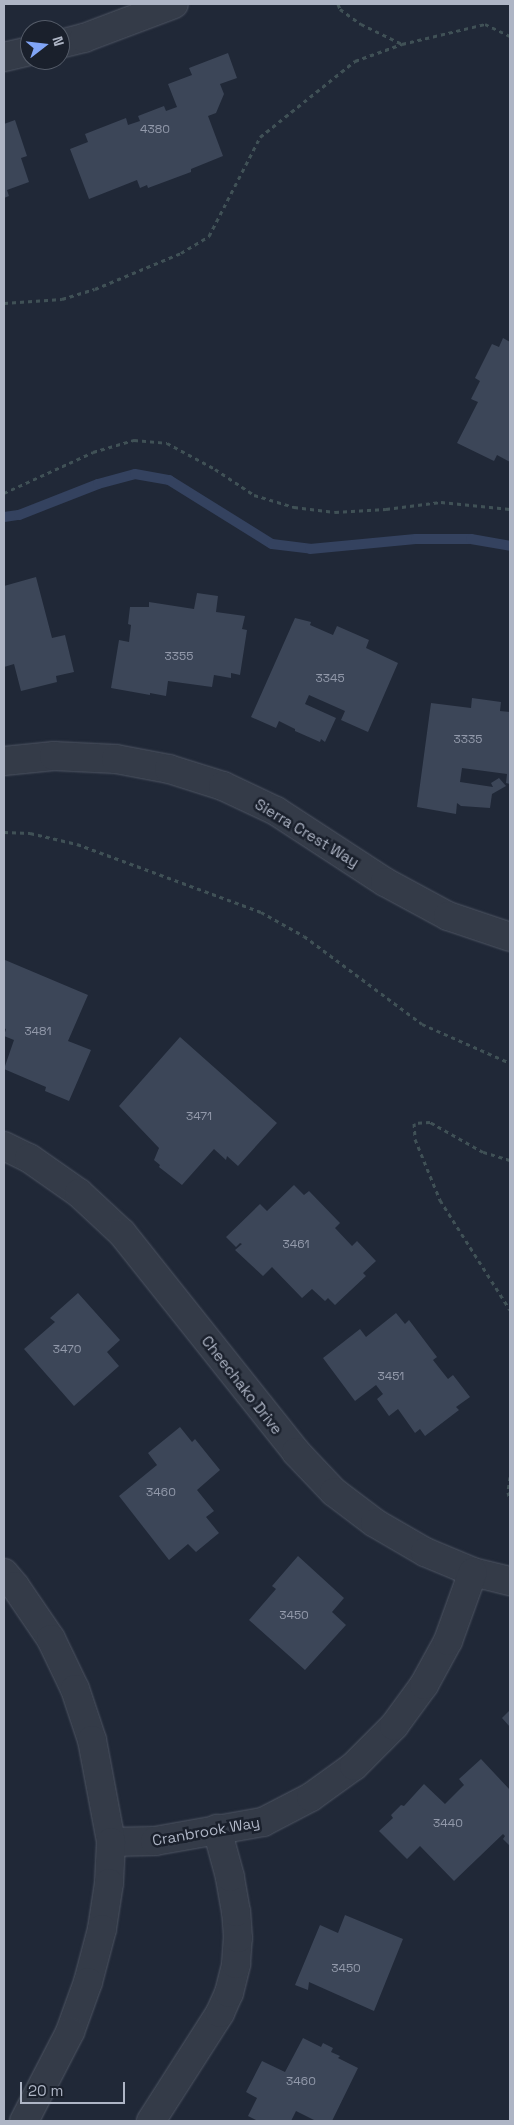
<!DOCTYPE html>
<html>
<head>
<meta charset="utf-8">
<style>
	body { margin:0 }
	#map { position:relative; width:514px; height:2125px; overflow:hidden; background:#202837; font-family:"Space Grotesk",sans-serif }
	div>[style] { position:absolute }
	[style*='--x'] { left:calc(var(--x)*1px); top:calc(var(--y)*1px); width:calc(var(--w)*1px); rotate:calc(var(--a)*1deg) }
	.stream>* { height:10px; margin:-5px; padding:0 5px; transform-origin:5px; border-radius:5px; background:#34425f }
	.building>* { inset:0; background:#3c4658 }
	.path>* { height:3px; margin-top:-1.5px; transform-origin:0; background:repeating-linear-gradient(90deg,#405156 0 4px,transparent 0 8px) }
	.roads { filter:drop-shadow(0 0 1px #4e5563) drop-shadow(0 0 1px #4e5563) }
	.minor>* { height:28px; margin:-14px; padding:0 14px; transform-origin:14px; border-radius:14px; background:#343b48 }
	.tertiary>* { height:28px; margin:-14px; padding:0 14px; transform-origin:14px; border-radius:14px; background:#343b48 }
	span { translate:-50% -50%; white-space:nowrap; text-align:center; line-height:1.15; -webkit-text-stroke:5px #1a202c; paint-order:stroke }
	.number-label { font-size:12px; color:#9299aa }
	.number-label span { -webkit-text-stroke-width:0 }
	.street-label { font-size:15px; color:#aeb5c5 }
	.frame { position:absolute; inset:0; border:5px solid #aeb5c5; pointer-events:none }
	.north { position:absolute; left:20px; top:20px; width:50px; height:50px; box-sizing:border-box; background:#1a202c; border:1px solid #555c69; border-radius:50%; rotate:74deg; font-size:14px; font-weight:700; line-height:20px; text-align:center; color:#aeb5c5 }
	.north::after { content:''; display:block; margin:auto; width:18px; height:22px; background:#81a5f6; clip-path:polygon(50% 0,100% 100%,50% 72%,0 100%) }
	.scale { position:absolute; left:20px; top:2082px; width:105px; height:22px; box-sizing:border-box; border:2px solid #aeb5c5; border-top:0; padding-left:6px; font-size:15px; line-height:18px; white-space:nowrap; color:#aeb5c5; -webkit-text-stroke:4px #1a202c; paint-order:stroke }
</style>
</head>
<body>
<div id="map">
	<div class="stream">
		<div style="--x:4;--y:517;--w:15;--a:-8"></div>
		<div style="--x:19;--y:515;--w:85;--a:-21.4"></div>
		<div style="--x:98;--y:484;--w:38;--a:-15"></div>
		<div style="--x:135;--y:474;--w:35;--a:10"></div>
		<div style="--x:169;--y:480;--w:121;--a:31.9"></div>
		<div style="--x:272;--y:544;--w:38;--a:7"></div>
		<div style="--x:310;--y:549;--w:106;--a:-5.4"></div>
		<div style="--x:416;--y:539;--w:55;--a:0"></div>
		<div style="--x:471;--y:539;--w:40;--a:10"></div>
	</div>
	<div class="building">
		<div style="clip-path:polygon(228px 53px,237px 78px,220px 84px,224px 94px,216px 113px,208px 116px,223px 156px,191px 169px,191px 172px,148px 188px,147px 185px,140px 188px,137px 180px,89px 199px,70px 149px,88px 142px,85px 134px,126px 118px,128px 125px,140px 121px,138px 116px,164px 106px,166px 111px,177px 107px,168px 84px,192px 75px,189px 68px)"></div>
		<div style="clip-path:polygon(15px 120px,27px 156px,21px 158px,29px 182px,7px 190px,9px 196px,4px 198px,4px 124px)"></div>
		<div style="clip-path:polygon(503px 338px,510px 342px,510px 462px,497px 455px,494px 461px,457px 443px,478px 402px,471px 399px,480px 381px,475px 378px,492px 344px,499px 347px)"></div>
		<div style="clip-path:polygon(36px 577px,52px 638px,65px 635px,74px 672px,56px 676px,57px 682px,21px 691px,14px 664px,4px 667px,4px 586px)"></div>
		<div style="clip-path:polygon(197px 593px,218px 596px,216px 612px,245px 616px,242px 629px,247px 630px,240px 675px,231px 673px,231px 678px,214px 675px,212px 687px,168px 681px,166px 696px,150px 693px,150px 695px,111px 688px,119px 640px,129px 642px,131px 625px,128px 624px,130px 607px,149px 607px,149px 602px,194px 609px)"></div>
		<div style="clip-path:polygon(295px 618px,311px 622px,310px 625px,333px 635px,337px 626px,369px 640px,366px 648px,398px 663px,368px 732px,341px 720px,345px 711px,309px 695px,305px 704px,336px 718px,325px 742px,321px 739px,320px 742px,295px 731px,295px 729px,279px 721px,276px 728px,251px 717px)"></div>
		<div style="clip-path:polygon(472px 698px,501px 702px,500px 711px,510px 712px,510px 784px,506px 783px,507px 774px,462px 768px,460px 782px,493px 787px,491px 783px,499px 778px,506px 786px,492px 794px,490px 808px,461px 806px,457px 803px,456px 814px,417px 807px,431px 703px,471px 708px)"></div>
		<div style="clip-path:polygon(5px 960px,88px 995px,68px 1041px,91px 1050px,69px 1101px,45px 1091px,46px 1087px,4px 1069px,14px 1040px,4px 1036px,6px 1029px,4px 1028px)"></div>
		<div style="clip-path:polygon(180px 1037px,277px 1123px,238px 1166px,227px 1156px,226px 1160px,214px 1149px,182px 1185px,159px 1167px,160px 1165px,154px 1160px,159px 1148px,119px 1106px)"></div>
		<div style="clip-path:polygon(294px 1185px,304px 1195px,309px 1191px,340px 1223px,335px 1228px,352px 1246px,357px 1241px,376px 1261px,363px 1273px,366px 1276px,335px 1305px,328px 1298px,325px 1301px,312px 1289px,302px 1298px,272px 1267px,263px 1276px,235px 1250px,242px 1244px,240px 1243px,236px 1247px,226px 1237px,260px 1204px,267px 1211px)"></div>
		<div style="clip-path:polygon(78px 1293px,120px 1340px,107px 1352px,119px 1366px,74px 1406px,24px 1349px,55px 1322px,50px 1318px)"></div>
		<div style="clip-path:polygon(396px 1313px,405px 1324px,409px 1320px,437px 1357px,433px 1360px,448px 1379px,453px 1375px,470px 1397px,456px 1407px,459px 1410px,425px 1436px,420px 1429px,415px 1433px,398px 1409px,389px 1416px,377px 1399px,383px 1394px,376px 1385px,355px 1401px,323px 1358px,360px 1329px,366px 1337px)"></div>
		<div style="clip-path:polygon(180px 1427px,192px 1442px,195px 1439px,220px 1470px,197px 1490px,214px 1511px,206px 1517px,219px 1533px,196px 1552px,188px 1544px,169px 1560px,119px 1496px,157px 1465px,148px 1453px)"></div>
		<div style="clip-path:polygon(298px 1556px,344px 1598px,332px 1612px,346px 1625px,305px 1670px,249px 1620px,276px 1589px,272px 1586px)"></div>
		<div style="clip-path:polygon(510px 1710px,510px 1727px,502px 1718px)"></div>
		<div style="clip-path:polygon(481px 1759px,510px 1790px,510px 1846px,503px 1839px,505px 1836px,503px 1834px,454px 1881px,420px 1846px,407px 1859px,379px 1831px,393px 1818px,391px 1815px,401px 1805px,404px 1806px,424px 1784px,445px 1804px,464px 1785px,459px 1779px)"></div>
		<div style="clip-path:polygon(345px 1915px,403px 1939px,374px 2011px,309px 1982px,308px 1990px,295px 1985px,320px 1925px,338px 1933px)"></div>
		<div style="clip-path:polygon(303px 2038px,321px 2047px,323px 2043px,333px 2048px,331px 2052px,340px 2056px,338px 2058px,358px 2068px,332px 2121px,316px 2121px,296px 2111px,291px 2121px,258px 2121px,248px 2116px,257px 2098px,246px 2092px,262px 2061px,285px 2072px)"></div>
	</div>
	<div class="path">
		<div style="--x:338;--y:4;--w:5;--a:68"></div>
		<div style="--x:340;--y:9;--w:26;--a:36"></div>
		<div style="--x:361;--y:24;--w:46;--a:26"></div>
		<div style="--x:4;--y:303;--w:58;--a:-3.9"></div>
		<div style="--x:62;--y:299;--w:34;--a:-17"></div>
		<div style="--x:95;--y:289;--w:93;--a:-22.7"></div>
		<div style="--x:181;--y:253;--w:33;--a:-31"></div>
		<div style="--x:209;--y:236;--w:111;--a:-62.7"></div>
		<div style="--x:260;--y:137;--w:122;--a:-38.7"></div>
		<div style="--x:355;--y:61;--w:50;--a:-19.9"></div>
		<div style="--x:402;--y:44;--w:85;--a:-13.5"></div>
		<div style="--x:485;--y:24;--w:28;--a:26"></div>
		<div style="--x:4;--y:493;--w:98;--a:-24.7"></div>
		<div style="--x:93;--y:452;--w:43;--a:-16.3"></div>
		<div style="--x:134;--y:440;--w:33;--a:5"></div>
		<div style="--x:167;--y:443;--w:55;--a:28.4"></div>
		<div style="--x:215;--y:469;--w:47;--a:33.7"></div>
		<div style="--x:254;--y:495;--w:42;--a:16.7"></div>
		<div style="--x:294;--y:507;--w:41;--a:7"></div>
		<div style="--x:335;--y:512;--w:51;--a:-3.4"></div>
		<div style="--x:386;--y:509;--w:55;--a:-7.3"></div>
		<div style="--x:441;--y:502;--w:69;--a:5.8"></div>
		<div style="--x:4;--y:832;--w:26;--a:2"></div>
		<div style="--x:30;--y:833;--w:48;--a:13.2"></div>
		<div style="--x:77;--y:844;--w:196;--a:20.3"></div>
		<div style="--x:261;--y:912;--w:49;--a:29.2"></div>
		<div style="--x:304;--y:936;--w:147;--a:36.7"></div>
		<div style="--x:422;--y:1024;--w:96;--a:23.9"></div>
		<div style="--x:510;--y:1160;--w:28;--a:-163"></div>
		<div style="--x:483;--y:1152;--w:61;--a:-150.5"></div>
		<div style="--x:430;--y:1122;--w:16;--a:176"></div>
		<div style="--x:414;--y:1123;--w:16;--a:86"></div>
		<div style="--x:415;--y:1139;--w:66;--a:67.7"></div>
		<div style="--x:440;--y:1200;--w:130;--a:57.5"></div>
		<div style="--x:510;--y:1477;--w:15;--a:98"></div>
		<div style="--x:508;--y:1492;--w:8;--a:76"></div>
	</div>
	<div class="roads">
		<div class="minor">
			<div style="--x:60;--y:44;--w:25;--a:-14"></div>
			<div style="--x:84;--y:38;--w:96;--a:-20.7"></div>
			<div style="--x:4;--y:57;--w:27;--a:-13"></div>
			<div style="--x:4;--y:761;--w:50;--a:-5.7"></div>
			<div style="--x:54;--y:756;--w:62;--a:2.8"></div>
			<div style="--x:116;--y:759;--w:54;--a:10.7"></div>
			<div style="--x:169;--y:769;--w:57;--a:17.5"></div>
			<div style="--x:223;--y:786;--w:59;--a:25.3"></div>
			<div style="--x:276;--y:811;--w:130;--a:33.1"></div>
			<div style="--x:385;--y:882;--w:72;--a:28.4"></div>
			<div style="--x:448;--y:916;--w:65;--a:18.7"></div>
			<div style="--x:4;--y:1146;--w:28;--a:26"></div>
			<div style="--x:29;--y:1158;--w:61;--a:35"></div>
			<div style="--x:79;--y:1193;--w:59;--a:42.9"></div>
			<div style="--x:122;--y:1233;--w:280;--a:51.5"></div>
			<div style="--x:296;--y:1452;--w:55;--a:46.5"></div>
			<div style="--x:334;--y:1492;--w:51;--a:37.1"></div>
			<div style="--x:375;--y:1523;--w:58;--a:30.1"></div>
			<div style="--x:425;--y:1552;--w:52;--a:22.6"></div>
			<div style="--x:473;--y:1572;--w:38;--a:14"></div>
			<div style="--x:111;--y:1842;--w:44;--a:-1.3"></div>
			<div style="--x:155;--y:1841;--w:110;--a:-10"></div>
			<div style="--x:263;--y:1822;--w:54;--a:-27.5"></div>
			<div style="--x:311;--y:1797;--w:53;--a:-35.8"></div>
			<div style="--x:354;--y:1766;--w:57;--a:-45"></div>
			<div style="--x:394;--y:1726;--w:51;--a:-53.8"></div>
			<div style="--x:424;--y:1685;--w:50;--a:-61.4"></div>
			<div style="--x:448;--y:1641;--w:73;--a:-70.1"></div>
			<div style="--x:151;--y:2121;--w:128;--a:-57.4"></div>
			<div style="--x:220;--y:2013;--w:22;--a:-66"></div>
			<div style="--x:229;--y:1993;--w:30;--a:-76"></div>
			<div style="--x:236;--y:1964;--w:26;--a:-86"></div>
			<div style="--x:238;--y:1938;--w:26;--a:-94"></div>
			<div style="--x:236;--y:1912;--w:36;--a:-100"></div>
			<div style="--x:230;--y:1877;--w:50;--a:-105.2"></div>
		</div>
		<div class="tertiary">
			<div style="--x:4;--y:1573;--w:17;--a:50"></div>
			<div style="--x:15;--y:1586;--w:64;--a:55.8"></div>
			<div style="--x:51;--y:1639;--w:55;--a:64.4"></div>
			<div style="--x:75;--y:1689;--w:54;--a:71.6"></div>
			<div style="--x:92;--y:1740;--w:104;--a:79.4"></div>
			<div style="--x:111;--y:1842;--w:41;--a:92.8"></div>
			<div style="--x:109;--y:1883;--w:47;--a:98.7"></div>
			<div style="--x:102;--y:1929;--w:55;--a:104.8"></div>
			<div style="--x:88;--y:1982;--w:53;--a:109.8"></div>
			<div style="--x:70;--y:2032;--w:100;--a:117.3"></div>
		</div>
	</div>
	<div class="number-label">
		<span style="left:155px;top:130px">4380</span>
		<span style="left:179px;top:657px">3355</span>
		<span style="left:330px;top:679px">3345</span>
		<span style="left:468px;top:740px">3335</span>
		<span style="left:38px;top:1032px">3481</span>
		<span style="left:199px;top:1117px">3471</span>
		<span style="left:296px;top:1245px">3461</span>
		<span style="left:67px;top:1350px">3470</span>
		<span style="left:391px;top:1377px">3451</span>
		<span style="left:161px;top:1493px">3460</span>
		<span style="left:294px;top:1616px">3450</span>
		<span style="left:448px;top:1824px">3440</span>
		<span style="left:346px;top:1969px">3450</span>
		<span style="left:301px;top:2082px">3460</span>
	</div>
	<div class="street-label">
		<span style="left:307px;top:833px;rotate:31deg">Sierra Crest Way</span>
		<span style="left:242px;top:1385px;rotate:52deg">Cheechako Drive</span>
		<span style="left:206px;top:1831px;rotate:-10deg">Cranbrook Way</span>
	</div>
	<div class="frame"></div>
	<div class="north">N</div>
	<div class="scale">20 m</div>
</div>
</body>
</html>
